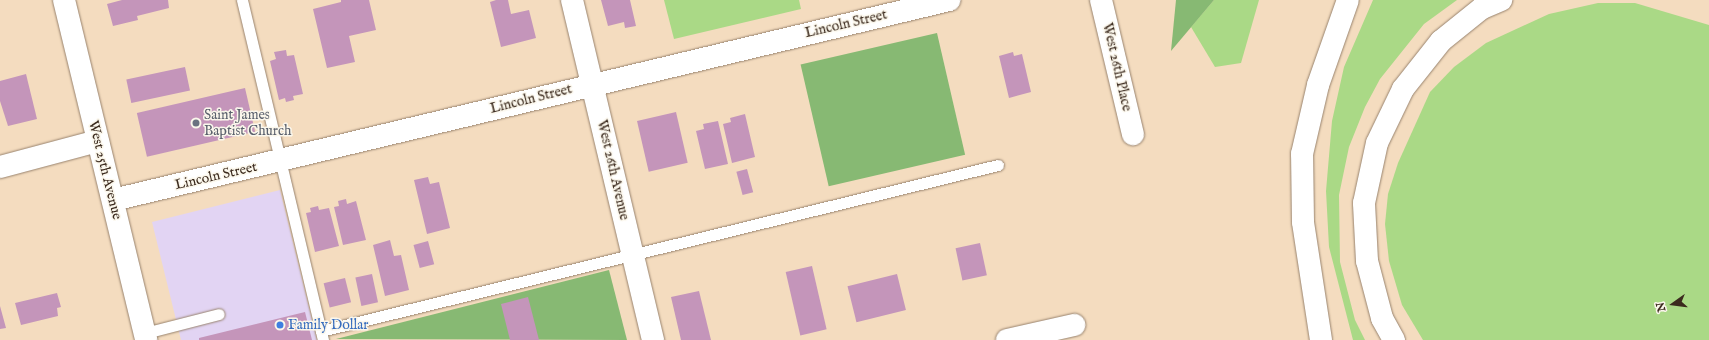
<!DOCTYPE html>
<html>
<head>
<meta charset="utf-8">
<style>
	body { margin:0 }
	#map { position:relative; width:1709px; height:340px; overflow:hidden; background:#f4dcbf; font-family:"IM FELL English",serif }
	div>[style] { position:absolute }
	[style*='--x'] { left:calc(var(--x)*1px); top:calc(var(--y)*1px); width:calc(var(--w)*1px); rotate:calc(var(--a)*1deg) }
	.built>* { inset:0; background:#e2d4f3 }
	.green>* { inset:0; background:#aad986 }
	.forest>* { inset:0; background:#87b973; transform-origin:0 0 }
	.building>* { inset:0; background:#c495ba; transform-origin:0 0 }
	.roads { filter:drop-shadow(0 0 1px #98836e) drop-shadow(0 0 1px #98836e) }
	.lane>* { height:11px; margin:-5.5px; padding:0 5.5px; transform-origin:5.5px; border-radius:5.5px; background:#fff }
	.street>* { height:22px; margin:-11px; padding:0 11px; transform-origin:11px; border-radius:11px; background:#fff }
	.secondary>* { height:22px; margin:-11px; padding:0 11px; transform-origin:11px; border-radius:11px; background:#fff }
	.highway>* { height:22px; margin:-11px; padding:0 11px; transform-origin:11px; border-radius:11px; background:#fff }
	.dots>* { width:11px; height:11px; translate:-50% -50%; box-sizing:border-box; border:2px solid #fbf7ec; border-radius:50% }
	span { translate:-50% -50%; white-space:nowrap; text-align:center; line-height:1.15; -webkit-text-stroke:3px #fbf7ec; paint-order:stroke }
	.street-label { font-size:14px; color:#3b2a1e }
	.worship-label { font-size:14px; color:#5b616d }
	.left { translate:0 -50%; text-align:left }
	.shop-label { font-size:14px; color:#366cbe }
	.north { position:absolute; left:1653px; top:284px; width:40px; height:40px; -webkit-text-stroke:3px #fbf7ec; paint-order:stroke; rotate:256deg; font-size:11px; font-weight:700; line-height:16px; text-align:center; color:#3b2a1e }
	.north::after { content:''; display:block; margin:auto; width:14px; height:18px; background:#3b2a1e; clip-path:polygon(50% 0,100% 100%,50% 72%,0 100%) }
</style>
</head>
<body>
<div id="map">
	<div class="built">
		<div style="clip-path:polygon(280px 190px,317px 340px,181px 340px,152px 222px)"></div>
	</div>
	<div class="green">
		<div style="clip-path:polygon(664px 0,799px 0,801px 9px,674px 39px)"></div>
		<div style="clip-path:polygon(1214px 0,1259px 0,1241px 63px,1215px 67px,1191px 27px)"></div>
		<div style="clip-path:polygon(1373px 0,1457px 0,1424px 24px,1380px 79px,1365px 107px,1349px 147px,1339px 195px,1340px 262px,1355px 320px,1365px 340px,1353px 340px,1329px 247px,1326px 191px,1332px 121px,1344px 67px)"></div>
		<div style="clip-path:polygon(1598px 3px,1635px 3px,1709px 25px,1709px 340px,1423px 340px,1402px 305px,1389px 261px,1385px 224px,1388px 194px,1398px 163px,1430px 92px,1454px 67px,1486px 43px,1549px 14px)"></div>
	</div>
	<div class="forest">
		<div style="clip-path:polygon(1176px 0,1214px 0,1171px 51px)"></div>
		<div style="left:937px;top:33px;width:125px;height:140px;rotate:77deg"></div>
		<div style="clip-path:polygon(609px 270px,627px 340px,336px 339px)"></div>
	</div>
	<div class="building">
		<div style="clip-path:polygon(122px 0,168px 0,169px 8px,137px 16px,138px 20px,113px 26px,107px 4px)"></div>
		<div style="clip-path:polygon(341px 0,369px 0,376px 30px,349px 36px,355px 62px,327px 68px,313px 9px,341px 2px)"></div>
		<div style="clip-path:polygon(496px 0,508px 0,511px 14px,529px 10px,536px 38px,501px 47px,490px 2px)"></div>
		<div style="clip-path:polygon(601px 0,630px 0,636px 26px,625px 28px,624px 22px,608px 26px)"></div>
		<div style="clip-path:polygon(286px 50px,287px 56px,294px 55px,303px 94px,293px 96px,294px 100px,286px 102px,285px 98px,279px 100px,270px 61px,276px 59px,274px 52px)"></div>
		<div style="clip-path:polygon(1013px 52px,1014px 56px,1022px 54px,1031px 92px,1009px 98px,999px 56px)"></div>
		<div style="left:185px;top:67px;width:24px;height:60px;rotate:78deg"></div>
		<div style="clip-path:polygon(26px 74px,37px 119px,8px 126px,0 101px,0 81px)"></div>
		<div style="left:245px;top:88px;width:45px;height:111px;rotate:77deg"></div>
		<div style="left:676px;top:112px;width:52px;height:40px;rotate:77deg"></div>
		<div style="clip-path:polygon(745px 114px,755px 157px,732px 163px,723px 124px,731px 122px,730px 118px)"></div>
		<div style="clip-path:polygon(718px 121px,728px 164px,705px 169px,696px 131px,704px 129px,703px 124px)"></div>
		<div style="left:747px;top:169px;width:24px;height:11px;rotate:75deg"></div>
		<div style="clip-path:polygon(428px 177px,430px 184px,439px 182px,450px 228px,427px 234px,414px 180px)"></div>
		<div style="clip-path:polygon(346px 199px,347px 204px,356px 201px,366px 240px,343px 245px,334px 207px,339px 206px,338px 201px)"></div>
		<div style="clip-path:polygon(318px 206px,319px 210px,329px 208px,339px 246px,315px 252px,306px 213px,311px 212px,310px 208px)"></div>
		<div style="clip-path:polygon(390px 240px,394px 256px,401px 255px,409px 290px,385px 296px,373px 245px)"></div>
		<div style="left:428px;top:241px;width:24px;height:15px;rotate:75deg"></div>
		<div style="left:980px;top:243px;width:33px;height:25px;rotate:78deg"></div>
		<div style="left:812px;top:266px;width:65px;height:27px;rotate:77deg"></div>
		<div style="left:372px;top:274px;width:29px;height:17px;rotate:78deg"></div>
		<div style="left:897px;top:274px;width:37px;height:51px;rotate:76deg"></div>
		<div style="left:345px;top:278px;width:25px;height:22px;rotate:76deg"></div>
		<div style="clip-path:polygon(699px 291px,711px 340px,681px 340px,671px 297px)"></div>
		<div style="clip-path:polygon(57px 293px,61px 307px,57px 308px,58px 316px,21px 325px,15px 303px)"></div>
		<div style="clip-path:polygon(528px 297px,539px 340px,510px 340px,501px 304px)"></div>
		<div style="clip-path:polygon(0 306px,6px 328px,0 329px)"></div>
		<div style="clip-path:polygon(305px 312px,312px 340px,199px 340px,199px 338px)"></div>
	</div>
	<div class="roads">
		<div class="lane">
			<div style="--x:242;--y:0;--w:350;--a:76.6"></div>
			<div style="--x:321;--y:331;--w:697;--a:-13.78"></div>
			<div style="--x:145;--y:333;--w:76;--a:-14.4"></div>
		</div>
		<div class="street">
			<div style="--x:572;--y:0;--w:350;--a:76.6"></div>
			<div style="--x:1101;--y:0;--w:138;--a:76.6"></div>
			<div style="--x:0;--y:167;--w:101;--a:-14.9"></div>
			<div style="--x:113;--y:200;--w:860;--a:-13.45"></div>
			<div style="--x:1007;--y:340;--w:69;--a:-12.6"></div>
		</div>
		<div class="secondary">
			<div style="--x:64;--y:0;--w:350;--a:76.4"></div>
		</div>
		<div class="highway">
			<div style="--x:1321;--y:340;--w:119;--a:-98.7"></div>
			<div style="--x:1303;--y:222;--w:68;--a:-90.8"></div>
			<div style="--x:1302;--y:154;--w:71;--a:-76.9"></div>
			<div style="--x:1318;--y:85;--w:90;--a:-70.6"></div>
			<div style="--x:1394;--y:340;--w:25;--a:-119"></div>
			<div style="--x:1382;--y:318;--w:59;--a:-104.7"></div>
			<div style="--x:1367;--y:261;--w:58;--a:-93"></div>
			<div style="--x:1364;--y:203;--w:61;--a:-77.8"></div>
			<div style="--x:1377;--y:143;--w:60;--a:-64.3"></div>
			<div style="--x:1403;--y:89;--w:61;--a:-51.6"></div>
			<div style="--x:1441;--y:41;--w:53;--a:-38.8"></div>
			<div style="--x:1482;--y:8;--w:21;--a:-23"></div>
		</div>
	</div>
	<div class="dots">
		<div style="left:196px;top:123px;background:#6b7280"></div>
		<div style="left:280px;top:325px;background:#3f7fe0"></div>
	</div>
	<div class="street-label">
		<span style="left:846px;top:24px;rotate:-13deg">Lincoln Street</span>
		<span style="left:1117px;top:67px;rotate:77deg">West 26th Place</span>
		<span style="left:531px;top:99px;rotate:-14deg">Lincoln Street</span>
		<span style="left:105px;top:170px;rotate:76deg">West 25th Avenue</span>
		<span style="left:613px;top:170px;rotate:77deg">West 26th Avenue</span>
		<span style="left:216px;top:176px;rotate:-13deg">Lincoln Street</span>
	</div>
	<div class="worship-label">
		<span class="left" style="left:204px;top:123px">Saint James<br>Baptist Church</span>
	</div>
	<div class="shop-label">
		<span class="left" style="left:288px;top:325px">Family Dollar</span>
	</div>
	<div class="north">N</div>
</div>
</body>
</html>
